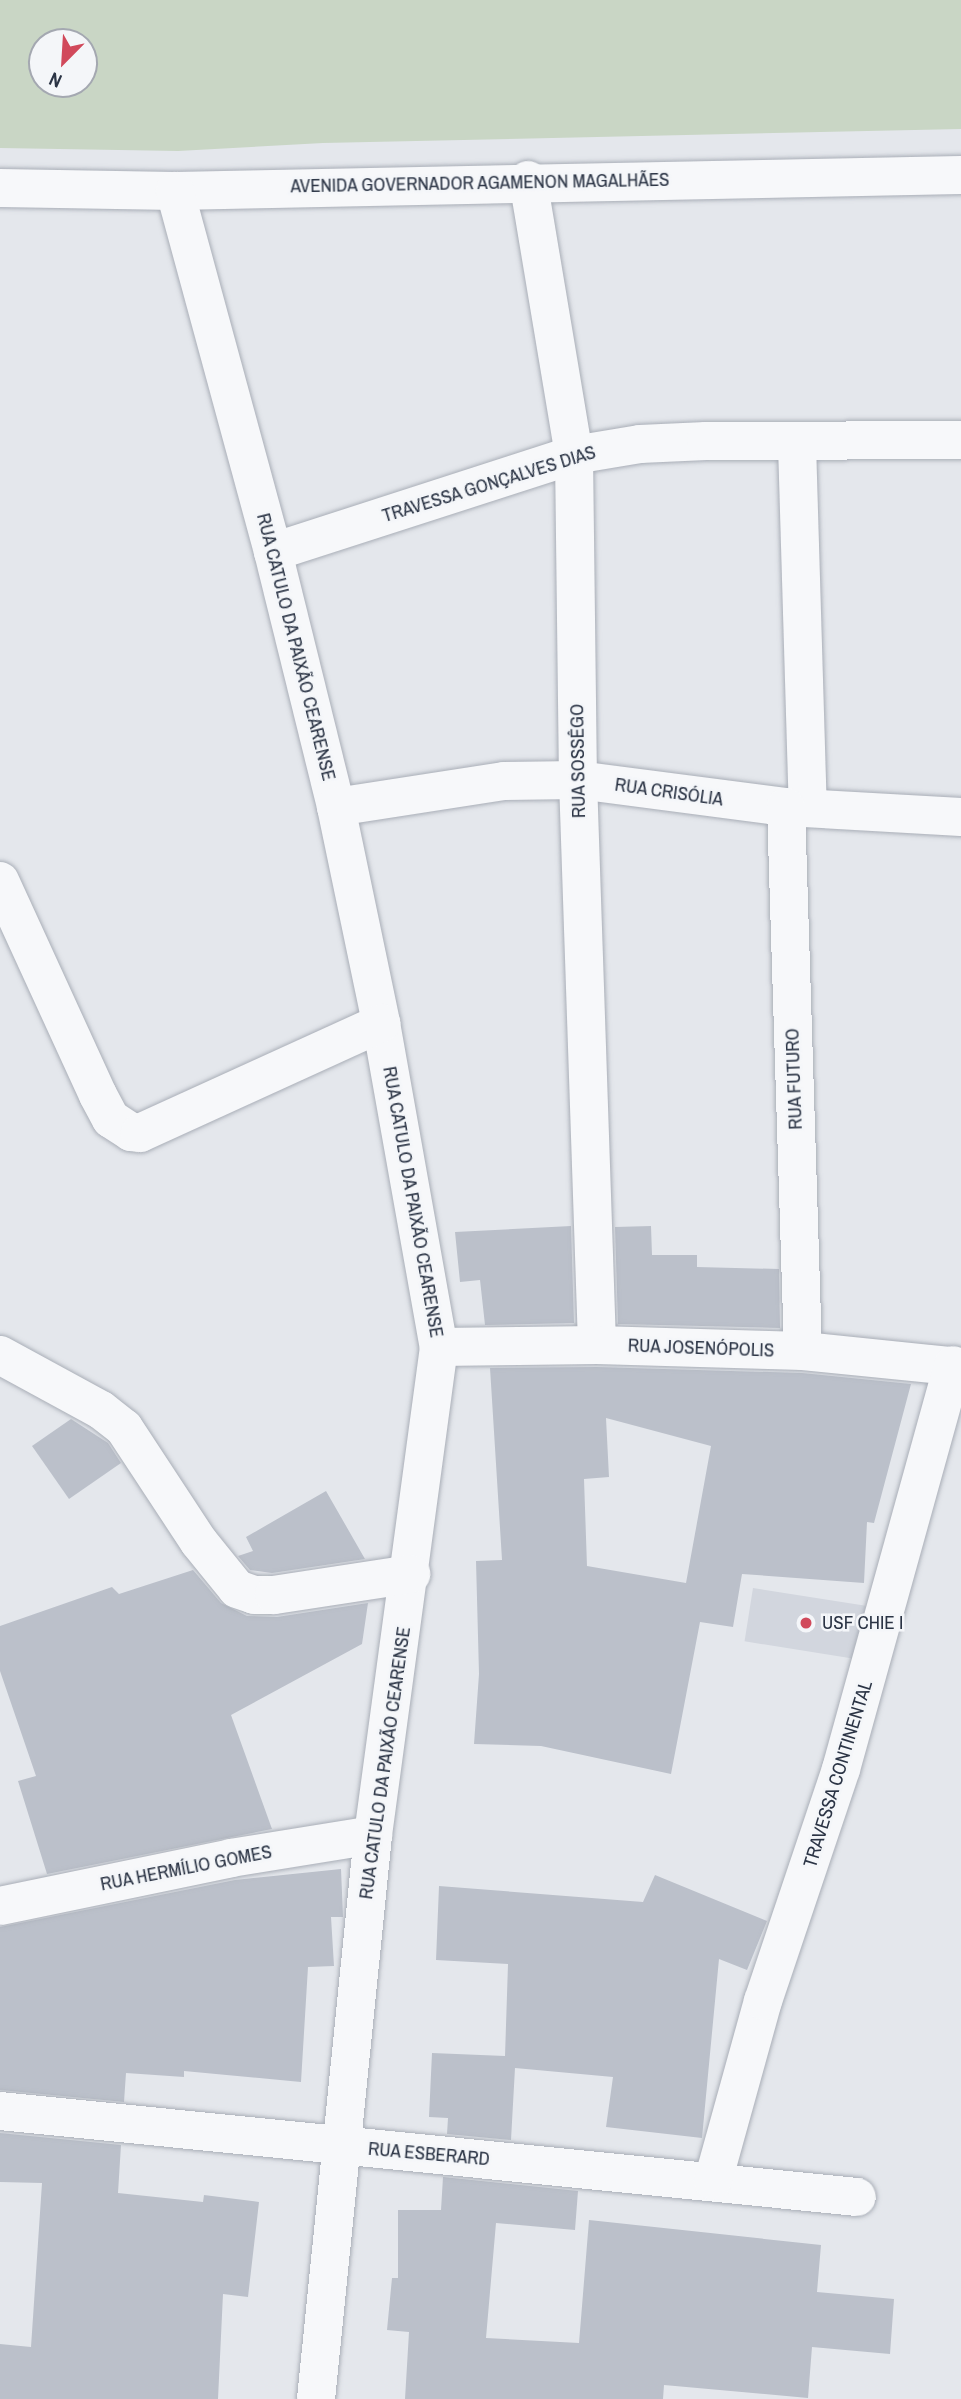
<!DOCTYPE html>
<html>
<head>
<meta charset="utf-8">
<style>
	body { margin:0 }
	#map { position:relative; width:961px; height:2399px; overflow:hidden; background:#e4e7ec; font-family:"Archivo Narrow",sans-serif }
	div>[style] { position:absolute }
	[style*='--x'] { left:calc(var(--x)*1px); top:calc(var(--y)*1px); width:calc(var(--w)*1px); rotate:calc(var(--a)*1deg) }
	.built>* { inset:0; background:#d2d6de; transform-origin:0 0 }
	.green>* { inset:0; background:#c9d6c5 }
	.building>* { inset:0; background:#bbc0ca }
	.roads { filter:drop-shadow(0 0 2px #a9aeb7) drop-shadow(0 0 2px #a9aeb7) }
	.street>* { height:38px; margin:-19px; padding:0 19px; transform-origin:19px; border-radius:19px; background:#f7f8fa }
	.dots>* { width:19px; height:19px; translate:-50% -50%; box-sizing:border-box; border:4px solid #f4f6f9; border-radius:50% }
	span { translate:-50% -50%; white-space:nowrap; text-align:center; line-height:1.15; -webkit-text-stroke:5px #f4f6f9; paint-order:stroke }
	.street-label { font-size:19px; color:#2b3445 }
	.poi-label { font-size:19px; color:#2b3445 }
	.left { translate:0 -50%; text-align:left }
	.north { position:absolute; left:28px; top:28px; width:70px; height:70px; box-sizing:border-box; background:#f4f6f9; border:2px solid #a4a8b1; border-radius:50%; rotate:204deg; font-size:19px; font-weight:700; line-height:28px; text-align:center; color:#2b3445 }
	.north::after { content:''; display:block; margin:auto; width:24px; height:32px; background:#d1495b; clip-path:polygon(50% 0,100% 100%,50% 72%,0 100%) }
</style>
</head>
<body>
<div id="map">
	<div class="built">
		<div style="left:753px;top:1588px;width:114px;height:54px;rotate:9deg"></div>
	</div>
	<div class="green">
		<div style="clip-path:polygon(evenodd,0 0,961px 0,961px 129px,323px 143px,178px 151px,0 148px,0 0,42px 42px,84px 42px,84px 84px,42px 84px,42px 42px)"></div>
	</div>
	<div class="building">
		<div style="clip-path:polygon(571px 1226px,574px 1323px,485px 1325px,480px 1280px,460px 1282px,455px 1232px)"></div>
		<div style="clip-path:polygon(651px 1226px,652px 1255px,697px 1255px,697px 1267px,779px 1269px,780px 1328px,618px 1324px,615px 1227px)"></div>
		<div style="clip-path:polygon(evenodd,597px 1367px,802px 1373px,911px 1384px,874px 1523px,867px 1522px,864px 1583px,742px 1574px,733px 1627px,700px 1622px,671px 1774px,541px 1746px,474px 1744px,479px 1674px,476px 1561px,502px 1560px,490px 1368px,597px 1367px,606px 1418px,711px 1446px,686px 1583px,587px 1566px,584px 1479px,609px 1477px,606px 1418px)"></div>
		<div style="clip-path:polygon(71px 1419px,108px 1443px,121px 1463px,69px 1499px,32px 1446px)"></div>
		<div style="clip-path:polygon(326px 1491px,365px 1559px,272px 1573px,250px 1570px,238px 1556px,253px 1551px,246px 1537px)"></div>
		<div style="clip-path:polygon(193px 1570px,221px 1603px,247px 1616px,277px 1617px,368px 1603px,362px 1644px,231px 1715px,272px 1829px,47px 1874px,18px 1781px,36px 1776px,0 1671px,0 1626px,112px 1587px,119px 1594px)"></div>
		<div style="clip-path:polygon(341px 1869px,343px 1917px,331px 1917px,334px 1966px,308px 1967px,301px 2082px,184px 2071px,184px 2077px,126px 2073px,124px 2102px,0 2090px,0 1927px,235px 1880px)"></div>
		<div style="clip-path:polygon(655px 1875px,767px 1921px,747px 1970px,719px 1959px,702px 2138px,606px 2127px,613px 2077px,515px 2068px,511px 2140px,447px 2134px,448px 2118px,429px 2117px,432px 2053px,505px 2056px,508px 1964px,436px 1960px,439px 1886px,643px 1902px)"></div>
		<div style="clip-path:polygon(0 2133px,121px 2145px,118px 2193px,203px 2202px,204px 2195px,259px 2202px,248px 2297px,223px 2294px,218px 2399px,0 2399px,0 2344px,31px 2347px,42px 2183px,0 2182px)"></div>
		<div style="clip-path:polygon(443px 2177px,578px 2191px,575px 2230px,496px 2223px,486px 2338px,579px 2343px,589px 2220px,821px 2245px,817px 2292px,894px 2299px,890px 2354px,812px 2347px,808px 2398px,664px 2385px,663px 2399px,405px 2399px,409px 2332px,387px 2330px,392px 2278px,398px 2278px,398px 2210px,441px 2210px)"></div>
	</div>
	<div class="roads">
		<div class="street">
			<div style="--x:528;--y:180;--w:279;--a:80.5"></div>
			<div style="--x:574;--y:455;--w:325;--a:89.3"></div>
			<div style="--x:578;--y:780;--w:565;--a:88.07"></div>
			<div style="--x:0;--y:188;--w:175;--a:1"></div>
			<div style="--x:175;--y:191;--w:786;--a:-1.17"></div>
			<div style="--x:175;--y:191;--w:374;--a:74.8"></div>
			<div style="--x:273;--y:552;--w:263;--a:76.1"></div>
			<div style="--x:336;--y:807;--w:221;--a:78.2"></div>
			<div style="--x:381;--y:1023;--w:329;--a:79.9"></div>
			<div style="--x:439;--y:1347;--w:492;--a:97.7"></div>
			<div style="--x:373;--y:1835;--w:567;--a:95.77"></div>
			<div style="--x:797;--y:444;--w:364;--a:88.3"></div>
			<div style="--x:273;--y:552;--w:316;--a:-17.9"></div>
			<div style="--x:574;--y:455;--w:67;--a:-9.5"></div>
			<div style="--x:640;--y:444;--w:66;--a:-2.6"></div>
			<div style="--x:706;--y:441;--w:255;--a:-0.2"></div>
			<div style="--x:336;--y:807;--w:170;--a:-8.8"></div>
			<div style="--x:504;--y:781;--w:74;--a:-0.8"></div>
			<div style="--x:578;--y:780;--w:210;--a:7.4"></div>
			<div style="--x:786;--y:807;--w:175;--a:3.3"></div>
			<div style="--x:786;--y:807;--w:544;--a:88.21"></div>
			<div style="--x:0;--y:881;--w:235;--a:65.4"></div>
			<div style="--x:98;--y:1095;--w:27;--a:62"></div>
			<div style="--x:111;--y:1119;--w:24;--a:33"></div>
			<div style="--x:131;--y:1132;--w:9;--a:6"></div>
			<div style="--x:140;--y:1133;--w:265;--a:-24.5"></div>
			<div style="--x:439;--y:1347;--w:158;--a:-0.7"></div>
			<div style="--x:597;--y:1345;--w:206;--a:1.7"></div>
			<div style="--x:803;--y:1351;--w:159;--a:5.8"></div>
			<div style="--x:0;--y:1355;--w:115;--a:28.6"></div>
			<div style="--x:101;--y:1410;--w:29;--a:38"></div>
			<div style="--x:124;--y:1428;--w:136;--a:56.7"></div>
			<div style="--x:199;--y:1542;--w:60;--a:51"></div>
			<div style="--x:237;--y:1589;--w:18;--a:19"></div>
			<div style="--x:254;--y:1595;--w:20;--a:0"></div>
			<div style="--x:274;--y:1595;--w:139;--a:-8.7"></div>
			<div style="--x:0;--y:1906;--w:236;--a:-11.7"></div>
			<div style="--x:231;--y:1858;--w:144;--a:-9.2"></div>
			<div style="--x:0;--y:2111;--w:861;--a:5.73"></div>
			<div style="--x:713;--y:2181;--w:187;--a:-74.5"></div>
			<div style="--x:763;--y:2001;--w:245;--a:-71.4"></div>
			<div style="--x:841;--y:1769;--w:419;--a:-74.5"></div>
		</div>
	</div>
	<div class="dots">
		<div style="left:806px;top:1623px;background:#d1495b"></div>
	</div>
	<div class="street-label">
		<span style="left:480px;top:183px;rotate:-1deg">AVENIDA GOVERNADOR AGAMENON MAGALHÃES</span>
		<span style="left:489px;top:484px;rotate:-17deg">TRAVESSA GONÇALVES DIAS</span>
		<span style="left:296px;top:647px;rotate:76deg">RUA CATULO DA PAIXÃO CEARENSE</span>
		<span style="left:578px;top:761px;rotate:-91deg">RUA SOSSÊGO</span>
		<span style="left:669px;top:792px;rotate:8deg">RUA CRISÓLIA</span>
		<span style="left:794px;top:1079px;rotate:-92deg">RUA FUTURO</span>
		<span style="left:413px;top:1202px;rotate:80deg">RUA CATULO DA PAIXÃO CEARENSE</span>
		<span style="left:701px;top:1348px;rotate:2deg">RUA JOSENÓPOLIS</span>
		<span style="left:385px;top:1763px;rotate:-82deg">RUA CATULO DA PAIXÃO CEARENSE</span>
		<span style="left:838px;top:1774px;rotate:-73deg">TRAVESSA CONTINENTAL</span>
		<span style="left:186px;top:1868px;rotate:-11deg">RUA HERMÍLIO GOMES</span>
		<span style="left:429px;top:2154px;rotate:5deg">RUA ESBERARD</span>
	</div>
	<div class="poi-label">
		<span class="left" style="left:822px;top:1623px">USF CHIE I</span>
	</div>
	<div class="north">N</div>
</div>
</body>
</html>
